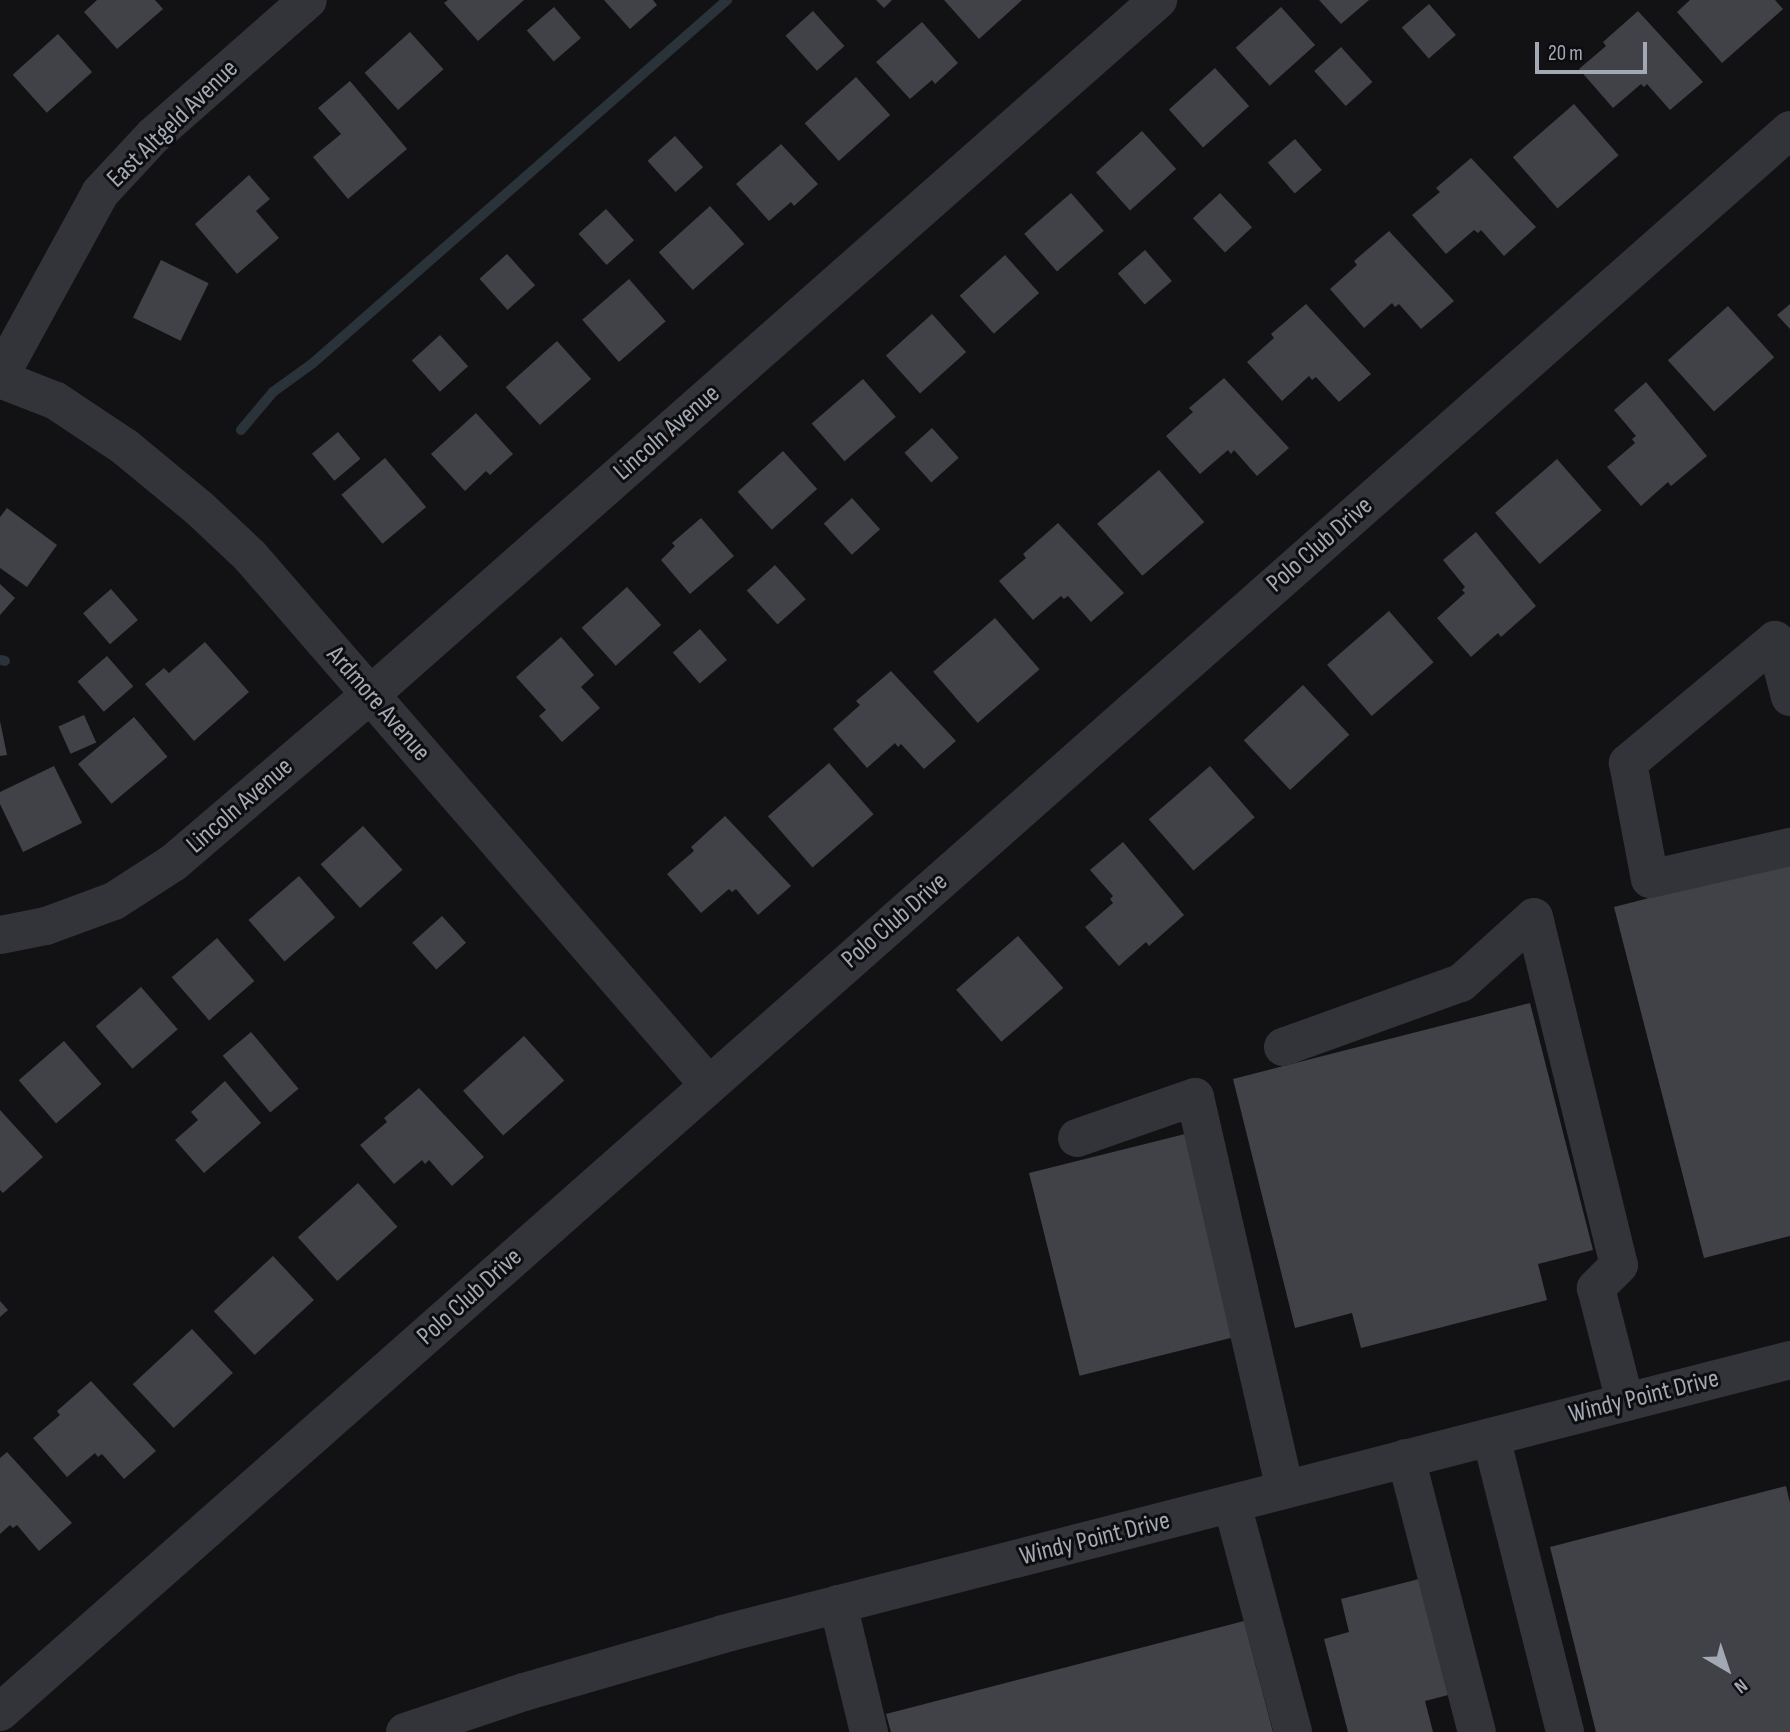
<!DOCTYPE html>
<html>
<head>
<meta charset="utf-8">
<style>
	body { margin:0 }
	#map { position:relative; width:1790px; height:1732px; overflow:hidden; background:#121214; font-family:"Sofia Sans Condensed",sans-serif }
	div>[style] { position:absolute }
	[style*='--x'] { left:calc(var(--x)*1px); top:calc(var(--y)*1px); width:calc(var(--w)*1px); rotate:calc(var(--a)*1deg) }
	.stream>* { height:10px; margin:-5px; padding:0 5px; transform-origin:5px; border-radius:5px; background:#2a3339 }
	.building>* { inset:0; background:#414247; transform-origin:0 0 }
	.minor>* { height:38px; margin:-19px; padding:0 19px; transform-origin:19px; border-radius:19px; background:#333439 }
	span { translate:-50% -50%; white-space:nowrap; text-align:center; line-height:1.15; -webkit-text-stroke:6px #0d0d0f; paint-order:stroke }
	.street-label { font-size:26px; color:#a3a9b4 }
	.north { position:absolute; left:1692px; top:1634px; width:70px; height:70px; -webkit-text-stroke:5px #0d0d0f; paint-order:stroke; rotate:141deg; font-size:19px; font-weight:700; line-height:28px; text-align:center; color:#a3a9b4 }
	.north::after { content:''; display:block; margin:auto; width:24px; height:32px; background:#a3a9b4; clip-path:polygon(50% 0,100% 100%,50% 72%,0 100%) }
	.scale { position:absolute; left:1535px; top:42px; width:112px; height:32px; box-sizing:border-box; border:4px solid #a3a9b4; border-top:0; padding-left:9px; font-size:21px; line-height:24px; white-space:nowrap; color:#a3a9b4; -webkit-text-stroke:5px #0d0d0f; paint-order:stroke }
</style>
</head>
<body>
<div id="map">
	<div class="stream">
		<div style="--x:241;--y:430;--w:50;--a:-49.9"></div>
		<div style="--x:273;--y:392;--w:49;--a:-35.9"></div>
		<div style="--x:313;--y:363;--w:551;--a:-41.24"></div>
		<div style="--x:0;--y:660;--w:5;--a:11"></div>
	</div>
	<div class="building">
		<div style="clip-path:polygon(97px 0,155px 0,163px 9px,117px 49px,84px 12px)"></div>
		<div style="clip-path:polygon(448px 0,524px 0,478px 41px,444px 3px)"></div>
		<div style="clip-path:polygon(604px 0,653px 0,657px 5px,630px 29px)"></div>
		<div style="clip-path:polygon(876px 0,892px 0,884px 8px)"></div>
		<div style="clip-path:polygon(944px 0,1022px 0,979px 39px)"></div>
		<div style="clip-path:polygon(1319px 0,1369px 0,1341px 24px)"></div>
		<div style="clip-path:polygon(1690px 0,1775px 0,1783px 9px,1722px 63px,1677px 12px)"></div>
		<div style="left:1429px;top:4px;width:41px;height:36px;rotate:49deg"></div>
		<div style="left:554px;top:7px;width:41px;height:36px;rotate:49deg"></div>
		<div style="left:1281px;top:7px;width:51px;height:61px;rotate:48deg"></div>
		<div style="left:813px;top:11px;width:47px;height:37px;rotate:48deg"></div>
		<div style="clip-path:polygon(1638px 11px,1703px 82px,1670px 110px,1647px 84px,1644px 87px,1641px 84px,1613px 108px,1579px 69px,1606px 46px,1603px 42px)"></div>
		<div style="clip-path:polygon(922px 22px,958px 63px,935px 84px,932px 80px,910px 99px,876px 62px)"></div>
		<div style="left:410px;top:32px;width:50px;height:61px;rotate:48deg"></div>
		<div style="left:58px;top:34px;width:51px;height:61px;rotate:48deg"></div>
		<div style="left:1341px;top:47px;width:47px;height:36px;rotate:48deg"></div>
		<div style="left:1215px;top:68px;width:51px;height:62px;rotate:48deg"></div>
		<div style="left:856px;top:77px;width:51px;height:69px;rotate:48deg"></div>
		<div style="clip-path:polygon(350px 81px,407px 149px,348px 199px,313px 157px,341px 134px,318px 108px)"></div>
		<div style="left:1574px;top:104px;width:68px;height:81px;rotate:49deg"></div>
		<div style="left:1142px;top:131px;width:51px;height:62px;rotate:48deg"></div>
		<div style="left:675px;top:136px;width:42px;height:37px;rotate:48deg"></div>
		<div style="left:1295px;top:139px;width:41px;height:36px;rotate:49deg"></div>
		<div style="clip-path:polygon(781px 144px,818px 184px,794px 206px,791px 202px,769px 221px,736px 184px)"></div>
		<div style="clip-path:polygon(1471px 158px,1536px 227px,1504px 256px,1481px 230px,1478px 233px,1474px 230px,1446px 254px,1412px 215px,1440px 192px,1436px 188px)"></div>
		<div style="clip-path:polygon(249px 175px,270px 199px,256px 211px,279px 238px,237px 274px,195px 224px)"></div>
		<div style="left:1071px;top:193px;width:50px;height:62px;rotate:49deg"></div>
		<div style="left:1220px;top:193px;width:47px;height:37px;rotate:47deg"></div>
		<div style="left:710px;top:206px;width:51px;height:69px;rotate:48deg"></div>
		<div style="left:606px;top:209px;width:42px;height:37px;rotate:48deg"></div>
		<div style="clip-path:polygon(1389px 231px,1454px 301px,1421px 329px,1399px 304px,1395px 307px,1392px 303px,1364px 328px,1330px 289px,1357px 265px,1354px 261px)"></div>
		<div style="left:1145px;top:250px;width:41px;height:36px;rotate:49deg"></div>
		<div style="left:507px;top:254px;width:42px;height:37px;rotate:48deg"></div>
		<div style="left:1005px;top:255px;width:51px;height:61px;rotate:48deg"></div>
		<div style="left:161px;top:260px;width:53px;height:64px;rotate:26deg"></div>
		<div style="left:629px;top:279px;width:56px;height:62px;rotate:49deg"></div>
		<div style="clip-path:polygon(1306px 304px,1371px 374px,1339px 402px,1316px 377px,1312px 380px,1309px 376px,1282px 401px,1247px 362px,1274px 338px,1271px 334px)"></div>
		<div style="clip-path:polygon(1790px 304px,1790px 329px,1777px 315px)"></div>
		<div style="left:1728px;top:306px;width:69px;height:81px;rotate:48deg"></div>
		<div style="left:932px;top:314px;width:51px;height:62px;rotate:48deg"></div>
		<div style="left:440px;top:335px;width:42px;height:38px;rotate:48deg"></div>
		<div style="left:557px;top:341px;width:51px;height:69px;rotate:48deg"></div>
		<div style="clip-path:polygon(1224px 378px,1289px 448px,1257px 476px,1234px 450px,1231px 454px,1228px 450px,1200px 474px,1166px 436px,1193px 412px,1189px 408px)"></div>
		<div style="left:863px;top:379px;width:50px;height:68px;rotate:49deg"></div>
		<div style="clip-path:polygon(1646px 382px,1707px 456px,1671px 486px,1668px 482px,1641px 506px,1607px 467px,1635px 443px,1632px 439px,1636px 436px,1614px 410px)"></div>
		<div style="clip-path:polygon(476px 413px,513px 454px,490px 475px,486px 471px,465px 491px,431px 454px)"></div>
		<div style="left:932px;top:428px;width:40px;height:37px;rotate:48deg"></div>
		<div style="left:338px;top:432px;width:35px;height:34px;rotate:50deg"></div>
		<div style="left:783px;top:451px;width:51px;height:61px;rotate:48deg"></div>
		<div style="left:385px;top:458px;width:64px;height:57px;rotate:50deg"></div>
		<div style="left:1557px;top:459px;width:68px;height:82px;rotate:49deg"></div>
		<div style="left:1159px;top:470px;width:69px;height:82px;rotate:49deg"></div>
		<div style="left:852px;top:498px;width:42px;height:38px;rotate:48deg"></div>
		<div style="clip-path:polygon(7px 508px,57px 545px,27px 587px,0 568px,0 517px)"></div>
		<div style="clip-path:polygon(701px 518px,734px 556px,690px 594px,661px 560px,675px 546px,672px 543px)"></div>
		<div style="clip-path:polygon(1058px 523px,1124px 593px,1091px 622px,1068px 596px,1064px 599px,1061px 596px,1033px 620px,999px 581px,1026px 558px,1023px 554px)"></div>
		<div style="clip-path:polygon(1476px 532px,1536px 606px,1501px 637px,1498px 633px,1471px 657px,1437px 618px,1465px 593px,1462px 590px,1465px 587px,1443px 560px)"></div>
		<div style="left:775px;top:565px;width:46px;height:38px;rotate:48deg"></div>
		<div style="clip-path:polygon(0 584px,15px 598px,0 615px)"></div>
		<div style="left:627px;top:587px;width:51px;height:61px;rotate:48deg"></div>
		<div style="left:111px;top:589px;width:41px;height:37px;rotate:49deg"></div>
		<div style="left:1389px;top:611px;width:68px;height:82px;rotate:49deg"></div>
		<div style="left:995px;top:618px;width:68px;height:82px;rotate:49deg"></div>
		<div style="left:700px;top:629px;width:41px;height:36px;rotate:49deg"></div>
		<div style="clip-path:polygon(561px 637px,594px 675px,581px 687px,600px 708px,562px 742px,539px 716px,546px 710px,516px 677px)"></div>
		<div style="clip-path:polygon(205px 642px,249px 692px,194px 741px,145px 684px,164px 668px,169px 673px)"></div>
		<div style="left:107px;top:656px;width:40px;height:39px;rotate:49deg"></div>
		<div style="clip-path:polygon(891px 671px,956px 741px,924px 769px,901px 744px,898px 747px,895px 743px,867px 768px,833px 729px,860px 705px,856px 701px)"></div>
		<div style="left:1303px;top:685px;width:68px;height:81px;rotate:47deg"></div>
		<div style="left:84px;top:715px;width:30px;height:28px;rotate:66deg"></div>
		<div style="left:134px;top:717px;width:52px;height:73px;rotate:50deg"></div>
		<div style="clip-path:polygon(0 721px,7px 755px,0 756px)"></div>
		<div style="left:829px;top:763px;width:68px;height:81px;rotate:49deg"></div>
		<div style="clip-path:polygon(54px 766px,82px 823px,23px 852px,0 804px,0 792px)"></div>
		<div style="left:1210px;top:766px;width:68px;height:81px;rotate:49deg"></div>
		<div style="clip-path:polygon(725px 816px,791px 886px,758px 915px,736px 889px,732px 892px,729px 889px,701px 913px,667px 874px,694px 851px,691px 847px)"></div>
		<div style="left:363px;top:826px;width:59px;height:57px;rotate:48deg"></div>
		<div style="clip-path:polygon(1123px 842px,1184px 915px,1149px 946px,1146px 942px,1119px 966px,1085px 927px,1113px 903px,1110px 899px,1113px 896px,1090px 870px)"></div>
		<div style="clip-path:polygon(1790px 862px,1790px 1236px,1704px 1258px,1614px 907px)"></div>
		<div style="left:299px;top:876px;width:55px;height:67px;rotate:49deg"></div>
		<div style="left:442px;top:916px;width:36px;height:40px;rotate:48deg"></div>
		<div style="left:1018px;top:936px;width:69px;height:82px;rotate:49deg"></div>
		<div style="left:217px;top:938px;width:57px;height:60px;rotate:49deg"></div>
		<div style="left:141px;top:987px;width:56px;height:60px;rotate:49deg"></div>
		<div style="clip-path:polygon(1530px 1003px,1593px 1250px,1538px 1264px,1547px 1300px,1361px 1348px,1352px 1313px,1295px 1328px,1233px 1079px)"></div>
		<div style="left:251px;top:1032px;width:74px;height:37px;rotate:50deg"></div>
		<div style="left:524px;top:1036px;width:60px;height:82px;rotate:48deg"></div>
		<div style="left:64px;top:1041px;width:57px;height:60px;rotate:49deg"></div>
		<div style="clip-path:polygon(225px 1081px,261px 1123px,204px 1173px,175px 1140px,198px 1120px,191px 1112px)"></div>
		<div style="clip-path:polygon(419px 1088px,484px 1157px,452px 1186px,429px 1160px,425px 1164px,422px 1160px,394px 1184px,360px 1145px,387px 1122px,384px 1118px)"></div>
		<div style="clip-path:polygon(0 1110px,43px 1157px,3px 1193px,0 1190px)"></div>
		<div style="left:1193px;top:1132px;width:209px;height:169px;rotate:76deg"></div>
		<div style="left:358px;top:1183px;width:59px;height:81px;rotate:48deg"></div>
		<div style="left:273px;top:1256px;width:60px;height:81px;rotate:47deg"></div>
		<div style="clip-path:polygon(0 1301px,8px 1310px,0 1317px)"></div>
		<div style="left:192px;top:1329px;width:60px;height:81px;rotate:47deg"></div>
		<div style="clip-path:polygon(91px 1381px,156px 1451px,124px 1479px,102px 1454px,98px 1457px,95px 1453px,67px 1477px,33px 1438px,60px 1415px,57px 1411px)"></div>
		<div style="clip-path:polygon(7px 1452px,72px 1523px,39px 1551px,17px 1525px,13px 1528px,10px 1525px,0 1534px,0 1458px)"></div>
		<div style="clip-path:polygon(1786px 1486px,1790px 1503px,1790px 1732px,1596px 1732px,1550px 1547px)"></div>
		<div style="clip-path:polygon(1419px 1579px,1448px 1695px,1425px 1701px,1433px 1732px,1348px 1732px,1324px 1639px,1349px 1632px,1341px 1599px)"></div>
		<div style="clip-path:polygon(1244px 1621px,1273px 1732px,891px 1732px,886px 1714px)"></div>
	</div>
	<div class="minor">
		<div style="--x:0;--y:376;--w:209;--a:-61.3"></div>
		<div style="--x:100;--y:193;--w:78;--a:-47.1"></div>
		<div style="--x:153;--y:136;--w:206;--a:-41.3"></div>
		<div style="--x:0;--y:379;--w:60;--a:21.4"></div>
		<div style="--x:56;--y:401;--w:83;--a:33.7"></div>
		<div style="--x:125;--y:447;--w:96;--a:39.5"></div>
		<div style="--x:199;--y:508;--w:70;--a:43.3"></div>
		<div style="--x:250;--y:556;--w:700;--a:49.05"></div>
		<div style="--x:1790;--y:697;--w:59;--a:-104.7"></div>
		<div style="--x:1775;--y:640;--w:192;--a:140.1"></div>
		<div style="--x:1628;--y:763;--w:118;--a:79.3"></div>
		<div style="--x:1650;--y:879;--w:144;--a:-12.9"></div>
		<div style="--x:0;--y:935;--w:47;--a:-11.1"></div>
		<div style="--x:46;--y:926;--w:72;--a:-20.2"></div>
		<div style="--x:114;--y:901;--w:70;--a:-32.8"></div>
		<div style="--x:173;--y:863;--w:259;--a:-40.5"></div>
		<div style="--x:370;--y:695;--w:1051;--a:-41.41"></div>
		<div style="--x:1283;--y:1047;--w:189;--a:-19.8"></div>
		<div style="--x:1461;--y:983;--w:98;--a:-42.1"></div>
		<div style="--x:1534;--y:917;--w:358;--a:76.3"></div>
		<div style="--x:1619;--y:1265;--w:33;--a:135"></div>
		<div style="--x:1596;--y:1288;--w:118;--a:75.7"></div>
		<div style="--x:1077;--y:1138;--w:125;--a:-19.2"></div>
		<div style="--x:1195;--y:1097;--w:402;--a:77.1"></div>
		<div style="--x:1491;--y:1437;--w:304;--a:75.9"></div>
		<div style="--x:1406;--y:1458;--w:283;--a:75.5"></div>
		<div style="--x:1232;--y:1504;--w:236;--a:75"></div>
		<div style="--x:838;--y:1604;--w:132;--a:76.4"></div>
		<div style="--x:0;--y:1712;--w:2389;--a:-41.47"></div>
		<div style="--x:405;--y:1732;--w:126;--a:-18.6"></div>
		<div style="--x:524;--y:1692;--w:207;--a:-16.2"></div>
		<div style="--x:723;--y:1634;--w:1102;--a:-14.4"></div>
	</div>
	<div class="street-label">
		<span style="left:173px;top:124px;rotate:-44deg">East Altgeld Avenue</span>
		<span style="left:667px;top:433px;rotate:-41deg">Lincoln Avenue</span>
		<span style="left:1320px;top:545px;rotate:-41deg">Polo Club Drive</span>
		<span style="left:378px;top:704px;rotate:49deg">Ardmore Avenue</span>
		<span style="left:240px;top:806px;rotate:-41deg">Lincoln Avenue</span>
		<span style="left:895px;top:921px;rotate:-41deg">Polo Club Drive</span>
		<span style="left:470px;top:1297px;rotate:-42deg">Polo Club Drive</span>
		<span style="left:1644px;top:1397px;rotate:-14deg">Windy Point Drive</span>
		<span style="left:1095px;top:1539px;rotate:-14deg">Windy Point Drive</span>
	</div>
	<div class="north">N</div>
	<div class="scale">20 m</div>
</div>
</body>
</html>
